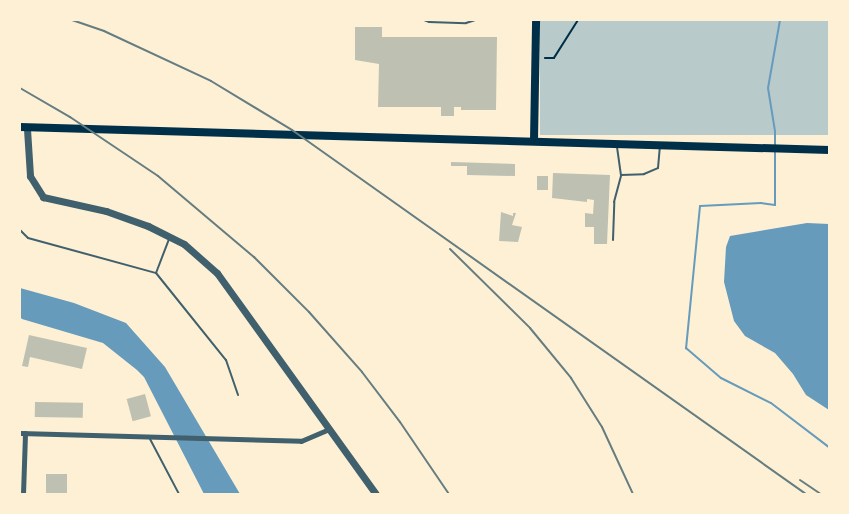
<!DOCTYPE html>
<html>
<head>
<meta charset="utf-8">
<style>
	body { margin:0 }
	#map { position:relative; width:849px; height:514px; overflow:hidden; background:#fdf0d5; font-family:"Open Sans",sans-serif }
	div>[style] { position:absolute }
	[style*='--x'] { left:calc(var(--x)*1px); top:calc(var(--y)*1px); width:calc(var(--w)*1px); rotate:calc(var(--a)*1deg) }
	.green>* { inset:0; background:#b9caca; transform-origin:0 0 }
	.water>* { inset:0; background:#669bbc }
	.stream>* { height:2px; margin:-1px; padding:0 1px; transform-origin:1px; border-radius:1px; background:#669bbc }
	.building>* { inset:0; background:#bec0b2; transform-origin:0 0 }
	.path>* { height:1.5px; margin:-0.75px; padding:0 0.75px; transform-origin:0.75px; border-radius:0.75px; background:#003049 }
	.service>* { height:2px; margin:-1px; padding:0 1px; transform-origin:1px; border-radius:1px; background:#3f606c }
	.minor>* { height:5px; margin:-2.5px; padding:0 2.5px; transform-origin:2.5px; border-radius:2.5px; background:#3f606c }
	.tertiary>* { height:7px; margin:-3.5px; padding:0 3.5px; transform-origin:3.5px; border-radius:3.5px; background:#3f606c }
	.primary>* { height:8px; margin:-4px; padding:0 4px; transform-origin:4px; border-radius:4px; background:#003049 }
	.rail>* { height:2px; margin:-1px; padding:0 1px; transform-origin:1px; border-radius:1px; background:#657d81 }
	span { translate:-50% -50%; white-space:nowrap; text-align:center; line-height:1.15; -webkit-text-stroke:6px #fdf0d5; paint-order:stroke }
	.frame { position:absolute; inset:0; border:21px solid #fdf0d5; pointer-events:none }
</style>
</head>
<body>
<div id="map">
	<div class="green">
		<div style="left:540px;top:20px;width:289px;height:115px"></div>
	</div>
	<div class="water">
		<div style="clip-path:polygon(807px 223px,829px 224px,829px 410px,806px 395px,793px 374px,775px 353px,745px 336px,734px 321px,724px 282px,726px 247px,730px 236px)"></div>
		<div style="clip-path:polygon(20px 288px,74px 303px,126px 323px,165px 367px,240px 494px,204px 494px,144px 377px,137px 370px,103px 343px,22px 319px,20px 317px)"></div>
	</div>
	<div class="stream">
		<div style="--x:780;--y:20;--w:69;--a:100"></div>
		<div style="--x:768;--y:88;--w:44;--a:80.8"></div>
		<div style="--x:775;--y:131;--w:74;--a:90"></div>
		<div style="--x:775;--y:205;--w:14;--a:-172"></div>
		<div style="--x:761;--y:203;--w:61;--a:177.2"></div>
		<div style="--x:700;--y:206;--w:143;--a:95.6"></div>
		<div style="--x:686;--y:348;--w:46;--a:40.6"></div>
		<div style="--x:721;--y:378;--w:56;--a:26.6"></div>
		<div style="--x:771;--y:403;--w:74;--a:37.3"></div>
	</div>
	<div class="building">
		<div style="clip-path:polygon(355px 27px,382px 27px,382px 37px,497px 37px,496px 110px,461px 110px,461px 107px,454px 107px,454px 116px,441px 116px,441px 107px,378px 107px,379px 64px,355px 60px)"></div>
		<div style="clip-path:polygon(451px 162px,515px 164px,515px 176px,467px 175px,467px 166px,451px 166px)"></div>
		<div style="clip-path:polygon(553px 173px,610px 175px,607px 244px,594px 244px,594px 227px,585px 227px,585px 213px,593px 214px,594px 200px,587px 199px,587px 202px,552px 198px)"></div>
		<div style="left:537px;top:176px;width:11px;height:14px"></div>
		<div style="clip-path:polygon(501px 212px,513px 216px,513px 213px,516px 213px,512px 225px,522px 227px,518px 242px,499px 241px)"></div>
		<div style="clip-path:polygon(29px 335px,87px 348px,82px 369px,30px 357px,28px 367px,22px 366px)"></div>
		<div style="left:145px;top:394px;width:23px;height:19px;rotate:75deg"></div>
		<div style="left:35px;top:402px;width:48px;height:15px;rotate:1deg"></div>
		<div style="left:46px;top:474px;width:21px;height:20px"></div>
	</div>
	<div class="path">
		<div style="--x:545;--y:58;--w:9;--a:0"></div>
		<div style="--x:554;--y:58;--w:45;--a:-57.7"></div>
	</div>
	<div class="service">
		<div style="--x:424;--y:20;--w:5;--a:22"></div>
		<div style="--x:429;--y:22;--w:37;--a:2"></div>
		<div style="--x:466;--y:23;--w:9;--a:-18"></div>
		<div style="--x:617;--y:147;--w:28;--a:82"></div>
		<div style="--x:621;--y:175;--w:23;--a:-2"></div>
		<div style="--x:644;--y:174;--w:15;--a:-23"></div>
		<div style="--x:658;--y:168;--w:21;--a:-85"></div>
		<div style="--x:20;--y:230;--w:11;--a:45"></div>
		<div style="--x:28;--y:238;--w:133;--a:15.3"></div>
		<div style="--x:156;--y:273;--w:36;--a:-69"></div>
		<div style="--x:613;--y:240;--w:38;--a:-88"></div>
		<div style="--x:614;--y:202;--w:28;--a:-75"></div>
		<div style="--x:156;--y:273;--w:112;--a:51.2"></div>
		<div style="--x:226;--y:360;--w:37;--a:71"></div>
		<div style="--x:150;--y:439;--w:62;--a:62.2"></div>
	</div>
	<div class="minor">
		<div style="--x:20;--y:433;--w:281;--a:1.6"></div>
		<div style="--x:301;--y:441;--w:28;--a:-23"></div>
		<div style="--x:23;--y:494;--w:61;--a:-88.1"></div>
	</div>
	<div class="tertiary">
		<div style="--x:27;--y:129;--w:47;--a:86.3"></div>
		<div style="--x:30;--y:176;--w:25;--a:58"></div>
		<div style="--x:43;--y:197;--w:65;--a:12.5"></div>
		<div style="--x:106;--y:211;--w:45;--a:19.7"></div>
		<div style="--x:148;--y:226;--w:40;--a:26.6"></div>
		<div style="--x:184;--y:244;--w:44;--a:41.3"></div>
		<div style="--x:217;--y:273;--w:272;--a:54.3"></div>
	</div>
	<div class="primary">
		<div style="--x:20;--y:127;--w:810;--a:1.63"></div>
		<div style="--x:534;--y:140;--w:120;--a:-89"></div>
	</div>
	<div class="rail">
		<div style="--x:72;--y:20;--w:34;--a:19"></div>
		<div style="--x:104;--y:31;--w:118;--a:25"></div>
		<div style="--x:211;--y:81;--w:95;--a:31.2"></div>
		<div style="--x:292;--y:130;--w:630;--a:35.31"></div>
		<div style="--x:20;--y:88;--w:58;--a:30.1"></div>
		<div style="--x:70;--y:117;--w:106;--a:33.8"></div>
		<div style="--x:158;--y:176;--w:126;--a:40.2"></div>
		<div style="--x:254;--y:257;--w:78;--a:45"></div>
		<div style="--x:309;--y:312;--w:80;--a:48.5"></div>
		<div style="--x:362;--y:372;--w:63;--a:52.8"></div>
		<div style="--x:400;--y:422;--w:87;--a:55.8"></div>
		<div style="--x:450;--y:249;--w:112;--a:44.6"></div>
		<div style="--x:530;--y:328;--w:65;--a:50.6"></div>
		<div style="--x:571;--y:378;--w:58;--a:57.7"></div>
		<div style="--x:602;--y:427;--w:74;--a:65.2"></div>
		<div style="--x:800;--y:480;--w:25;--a:34"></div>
	</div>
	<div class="frame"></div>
</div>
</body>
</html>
